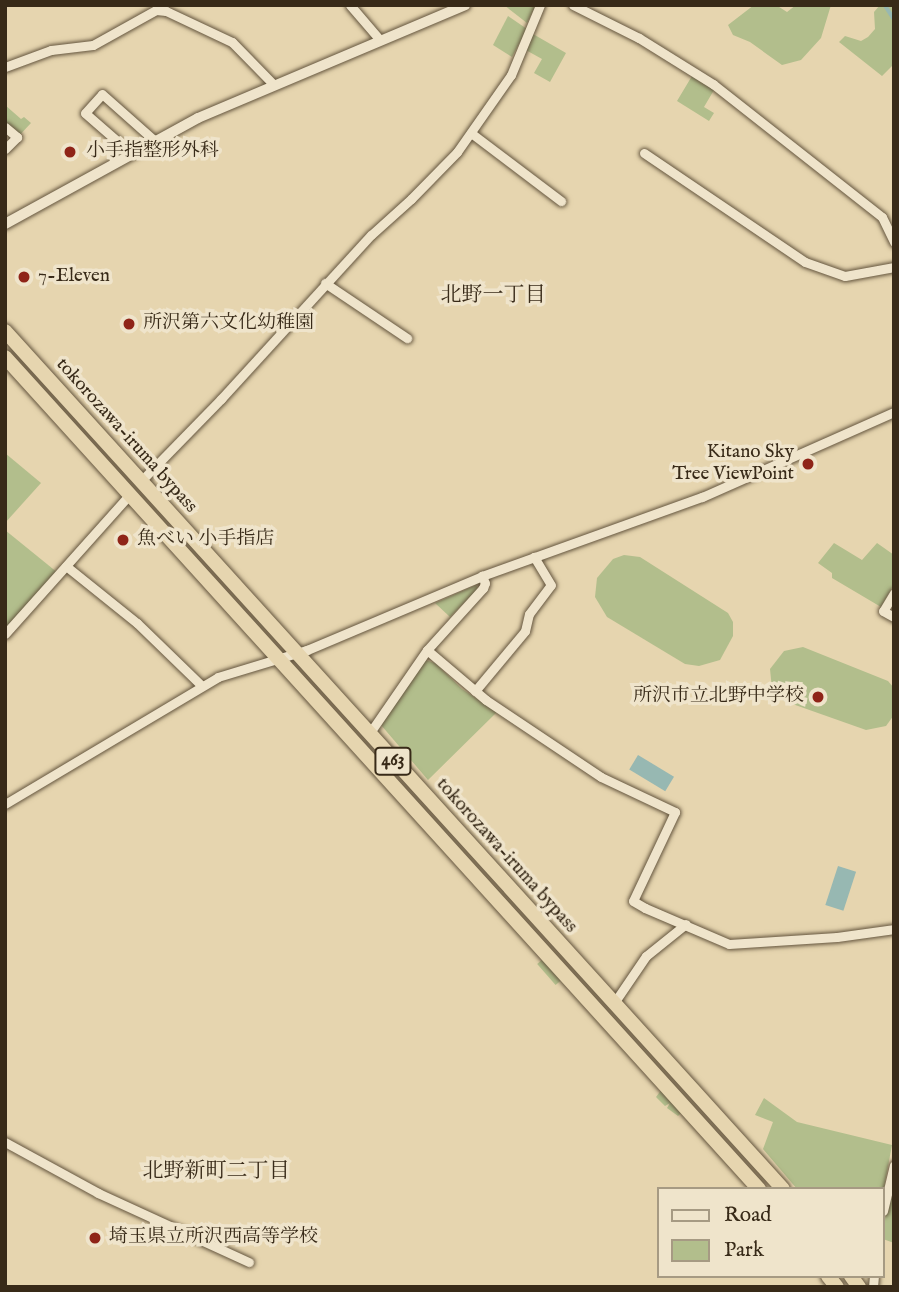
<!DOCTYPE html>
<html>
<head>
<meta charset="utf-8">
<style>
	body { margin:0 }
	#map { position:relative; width:899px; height:1292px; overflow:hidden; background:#e6d5af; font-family:"IM FELL English","Noto Serif JP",serif }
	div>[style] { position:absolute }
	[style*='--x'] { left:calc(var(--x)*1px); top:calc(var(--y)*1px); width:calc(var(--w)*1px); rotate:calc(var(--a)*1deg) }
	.green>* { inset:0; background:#b2be8c; transform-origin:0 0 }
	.water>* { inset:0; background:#97b8b2; transform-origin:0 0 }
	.stream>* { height:3.5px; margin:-1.75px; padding:0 1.75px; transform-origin:1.75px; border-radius:1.75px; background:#97b8b2 }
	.roads { filter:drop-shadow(0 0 2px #64553e) drop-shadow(0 0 2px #64553e) }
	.minor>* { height:9px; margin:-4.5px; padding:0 4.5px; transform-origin:4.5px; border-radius:4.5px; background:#efe4cb }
	.tertiary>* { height:10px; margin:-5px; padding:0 5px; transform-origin:5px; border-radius:5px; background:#efe4cb }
	.trunk>* { height:14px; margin:-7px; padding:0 7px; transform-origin:7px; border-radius:7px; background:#e6d5af }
	.dots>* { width:19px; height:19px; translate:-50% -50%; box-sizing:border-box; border:4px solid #efe4cb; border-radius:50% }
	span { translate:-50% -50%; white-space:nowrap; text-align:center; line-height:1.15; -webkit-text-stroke:7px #efe4cb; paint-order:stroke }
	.shield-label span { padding:2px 5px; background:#efe4cb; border:2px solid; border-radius:5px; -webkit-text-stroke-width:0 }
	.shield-label { font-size:18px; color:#382a18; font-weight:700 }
	.poi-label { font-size:19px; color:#382a18 }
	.left { translate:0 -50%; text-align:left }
	.right { translate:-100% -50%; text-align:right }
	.street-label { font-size:19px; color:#382a18 }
	.neighbourhood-label { font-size:21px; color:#382a18 }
	.frame { position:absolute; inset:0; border:7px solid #382a18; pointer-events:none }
	.legend { position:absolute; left:657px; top:1187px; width:228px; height:91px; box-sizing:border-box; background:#efe4cb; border:2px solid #a69a83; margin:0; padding:9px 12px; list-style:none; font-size:21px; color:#382a18 }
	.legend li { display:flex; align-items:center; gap:14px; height:35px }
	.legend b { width:35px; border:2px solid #a69a83 }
</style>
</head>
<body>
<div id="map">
	<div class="green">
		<div style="clip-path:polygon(504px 5px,534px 5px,535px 7px,527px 23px)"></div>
		<div style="clip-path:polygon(754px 5px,776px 5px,787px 12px,796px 5px,831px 5px,821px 38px,801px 60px,782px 65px,750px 42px,733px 35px,728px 25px)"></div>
		<div style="clip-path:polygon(880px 5px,894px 5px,894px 64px,882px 76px,839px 42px,845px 36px,861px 41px,868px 37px,875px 29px,874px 12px)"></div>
		<div style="clip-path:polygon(508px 16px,527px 29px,512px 57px,493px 45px)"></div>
		<div style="clip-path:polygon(533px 34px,566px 53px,550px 82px,534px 73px,542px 59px,524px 49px)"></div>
		<div style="clip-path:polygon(692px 76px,714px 90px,704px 107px,714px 113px,709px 121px,677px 101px)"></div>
		<div style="clip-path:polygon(5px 105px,21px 119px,24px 117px,31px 123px,17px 138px,5px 128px)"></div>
		<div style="clip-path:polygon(5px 453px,41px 483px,5px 523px)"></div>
		<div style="clip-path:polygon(5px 530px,58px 573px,5px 629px)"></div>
		<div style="clip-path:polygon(834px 543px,862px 560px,877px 543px,894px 555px,894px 584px,881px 607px,832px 578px,832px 573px,818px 563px)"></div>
		<div style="clip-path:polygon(624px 555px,640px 557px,728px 613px,733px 622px,733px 636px,720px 660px,699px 666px,685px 664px,607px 617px,595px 597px,597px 578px,613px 559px)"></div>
		<div style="clip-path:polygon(476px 585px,478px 589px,450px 617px,435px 603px)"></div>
		<div style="clip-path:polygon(803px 647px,888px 681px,894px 688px,894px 715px,886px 726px,866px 730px,784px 701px,778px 696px,772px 689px,770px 669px,784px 651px)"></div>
		<div style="clip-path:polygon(425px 660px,435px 663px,462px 689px,497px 712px,428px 780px,381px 725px,397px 695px)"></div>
		<div style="left:544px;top:958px;width:28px;height:9px;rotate:49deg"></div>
		<div style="clip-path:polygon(662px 1089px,683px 1111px,678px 1116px,667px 1108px,670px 1103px,665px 1106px,656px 1097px)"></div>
		<div style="clip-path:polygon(764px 1098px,797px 1122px,892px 1145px,883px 1193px,883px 1189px,797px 1189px,763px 1149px,773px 1122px,755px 1115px)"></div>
		<div style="clip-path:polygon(894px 1178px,894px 1243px,883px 1239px,883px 1228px)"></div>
	</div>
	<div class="water">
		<div style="left:638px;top:755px;width:42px;height:17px;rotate:31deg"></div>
		<div style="left:838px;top:866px;width:19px;height:41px;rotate:18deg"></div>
	</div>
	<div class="stream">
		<div style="--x:885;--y:5;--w:17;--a:57"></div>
	</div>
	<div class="roads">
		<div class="minor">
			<div style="--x:350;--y:5;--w:46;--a:49.4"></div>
			<div style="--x:573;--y:5;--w:74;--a:26.6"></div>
			<div style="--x:639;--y:38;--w:87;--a:31.9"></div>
			<div style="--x:713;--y:84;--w:215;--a:38.2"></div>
			<div style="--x:882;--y:217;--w:28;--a:64"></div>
			<div style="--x:5;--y:67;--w:49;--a:-20.3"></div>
			<div style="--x:51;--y:50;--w:42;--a:-6.8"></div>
			<div style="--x:93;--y:45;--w:72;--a:-29.1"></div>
			<div style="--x:156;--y:10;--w:10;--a:6"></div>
			<div style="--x:166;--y:11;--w:73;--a:25.2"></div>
			<div style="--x:232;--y:42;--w:60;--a:45.7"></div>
			<div style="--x:5;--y:127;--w:16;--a:40"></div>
			<div style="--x:17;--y:137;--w:17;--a:135"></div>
			<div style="--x:471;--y:133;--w:113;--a:37.1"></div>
			<div style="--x:644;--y:153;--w:194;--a:34.1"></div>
			<div style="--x:805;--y:262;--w:42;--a:19.3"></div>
			<div style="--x:845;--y:276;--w:50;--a:-10.4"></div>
			<div style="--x:132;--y:154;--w:62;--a:-138.9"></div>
			<div style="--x:85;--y:113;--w:25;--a:-48"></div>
			<div style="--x:102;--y:94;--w:71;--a:41.6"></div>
			<div style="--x:325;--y:283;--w:99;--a:33.9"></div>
			<div style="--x:141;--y:481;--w:115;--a:-45.7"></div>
			<div style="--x:221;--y:399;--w:222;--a:-47.6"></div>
			<div style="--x:371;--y:235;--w:54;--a:-42"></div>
			<div style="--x:411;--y:199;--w:66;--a:-45.6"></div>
			<div style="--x:457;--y:152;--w:94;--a:-55"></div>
			<div style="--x:511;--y:75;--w:76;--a:-67.5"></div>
			<div style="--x:66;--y:566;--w:91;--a:38.8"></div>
			<div style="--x:137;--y:623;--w:89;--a:44.1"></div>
			<div style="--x:894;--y:593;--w:21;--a:121"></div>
			<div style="--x:883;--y:611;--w:13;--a:29"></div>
			<div style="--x:5;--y:634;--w:188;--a:-48.2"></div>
			<div style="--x:427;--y:650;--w:84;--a:-47.9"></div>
			<div style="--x:483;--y:588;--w:5;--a:-68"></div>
			<div style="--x:485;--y:583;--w:8;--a:-113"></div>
			<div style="--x:475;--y:691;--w:78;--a:-50.2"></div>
			<div style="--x:525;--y:631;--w:17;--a:-77"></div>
			<div style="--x:529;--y:614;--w:36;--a:-53"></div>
			<div style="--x:551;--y:585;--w:33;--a:-121"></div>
			<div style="--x:369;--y:734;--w:102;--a:-55.4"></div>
			<div style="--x:427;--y:650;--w:77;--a:40.3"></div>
			<div style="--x:486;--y:700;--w:138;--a:33.8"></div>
			<div style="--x:601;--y:777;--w:82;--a:25.3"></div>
			<div style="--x:675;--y:812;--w:98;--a:115.3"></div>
			<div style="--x:633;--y:901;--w:14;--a:30"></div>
			<div style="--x:645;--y:908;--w:91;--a:23.2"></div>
			<div style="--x:729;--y:944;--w:108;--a:-3.7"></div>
			<div style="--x:837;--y:937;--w:58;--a:-8"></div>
			<div style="--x:5;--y:804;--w:248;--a:-30.8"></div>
			<div style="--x:218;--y:677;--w:93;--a:-16.9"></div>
			<div style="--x:307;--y:650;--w:190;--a:-22.9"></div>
			<div style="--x:482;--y:576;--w:234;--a:-19.8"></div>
			<div style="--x:702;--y:497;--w:210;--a:-23.9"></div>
			<div style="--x:614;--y:1003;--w:57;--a:-55.8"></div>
			<div style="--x:646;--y:956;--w:51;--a:-38.7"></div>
			<div style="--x:5;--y:1142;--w:106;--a:28.7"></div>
			<div style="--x:98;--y:1193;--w:166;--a:24.6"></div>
			<div style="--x:883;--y:1211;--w:47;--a:-76.6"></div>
			<div style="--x:873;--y:1287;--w:11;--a:-85"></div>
		</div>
		<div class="tertiary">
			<div style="--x:5;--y:224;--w:220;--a:-28.8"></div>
			<div style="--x:198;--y:118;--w:290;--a:-22.9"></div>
		</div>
		<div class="trunk">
			<div style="--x:5;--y:331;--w:1158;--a:47.8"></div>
			<div style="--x:5;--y:357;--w:1123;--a:47.82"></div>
			<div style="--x:828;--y:1276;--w:14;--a:51"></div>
			<div style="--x:851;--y:1276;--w:14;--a:54"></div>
		</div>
	</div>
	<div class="dots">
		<div style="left:70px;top:152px;background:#8f2418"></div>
		<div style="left:24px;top:277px;background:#8f2418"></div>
		<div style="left:129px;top:324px;background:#8f2418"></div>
		<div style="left:808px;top:464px;background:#8f2418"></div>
		<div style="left:123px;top:540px;background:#8f2418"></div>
		<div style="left:818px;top:697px;background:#8f2418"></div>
		<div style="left:95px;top:1238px;background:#8f2418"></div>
	</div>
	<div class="shield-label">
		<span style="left:393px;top:761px">463</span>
	</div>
	<div class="poi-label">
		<span class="left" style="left:86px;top:152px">小手指整形外科</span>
		<span class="left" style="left:38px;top:277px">7-Eleven</span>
		<span class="left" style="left:143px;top:324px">所沢第六文化幼稚園</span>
		<span class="right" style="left:794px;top:464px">Kitano Sky<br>Tree ViewPoint</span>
		<span class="left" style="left:137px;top:540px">魚べい 小手指店</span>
		<span class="right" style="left:804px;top:697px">所沢市立北野中学校</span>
		<span class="left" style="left:109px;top:1238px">埼玉県立所沢西高等学校</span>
	</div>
	<div class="street-label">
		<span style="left:126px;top:436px;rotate:48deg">tokorozawa-iruma bypass</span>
		<span style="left:506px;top:856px;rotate:48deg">tokorozawa-iruma bypass</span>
	</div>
	<div class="neighbourhood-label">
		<span style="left:493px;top:296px">北野一丁目</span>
		<span style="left:216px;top:1172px">北野新町二丁目</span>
	</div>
	<div class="frame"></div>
	<ul class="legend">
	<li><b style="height:9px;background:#efe4cb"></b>Road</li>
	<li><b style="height:19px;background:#b2be8c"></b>Park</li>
	</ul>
</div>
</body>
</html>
